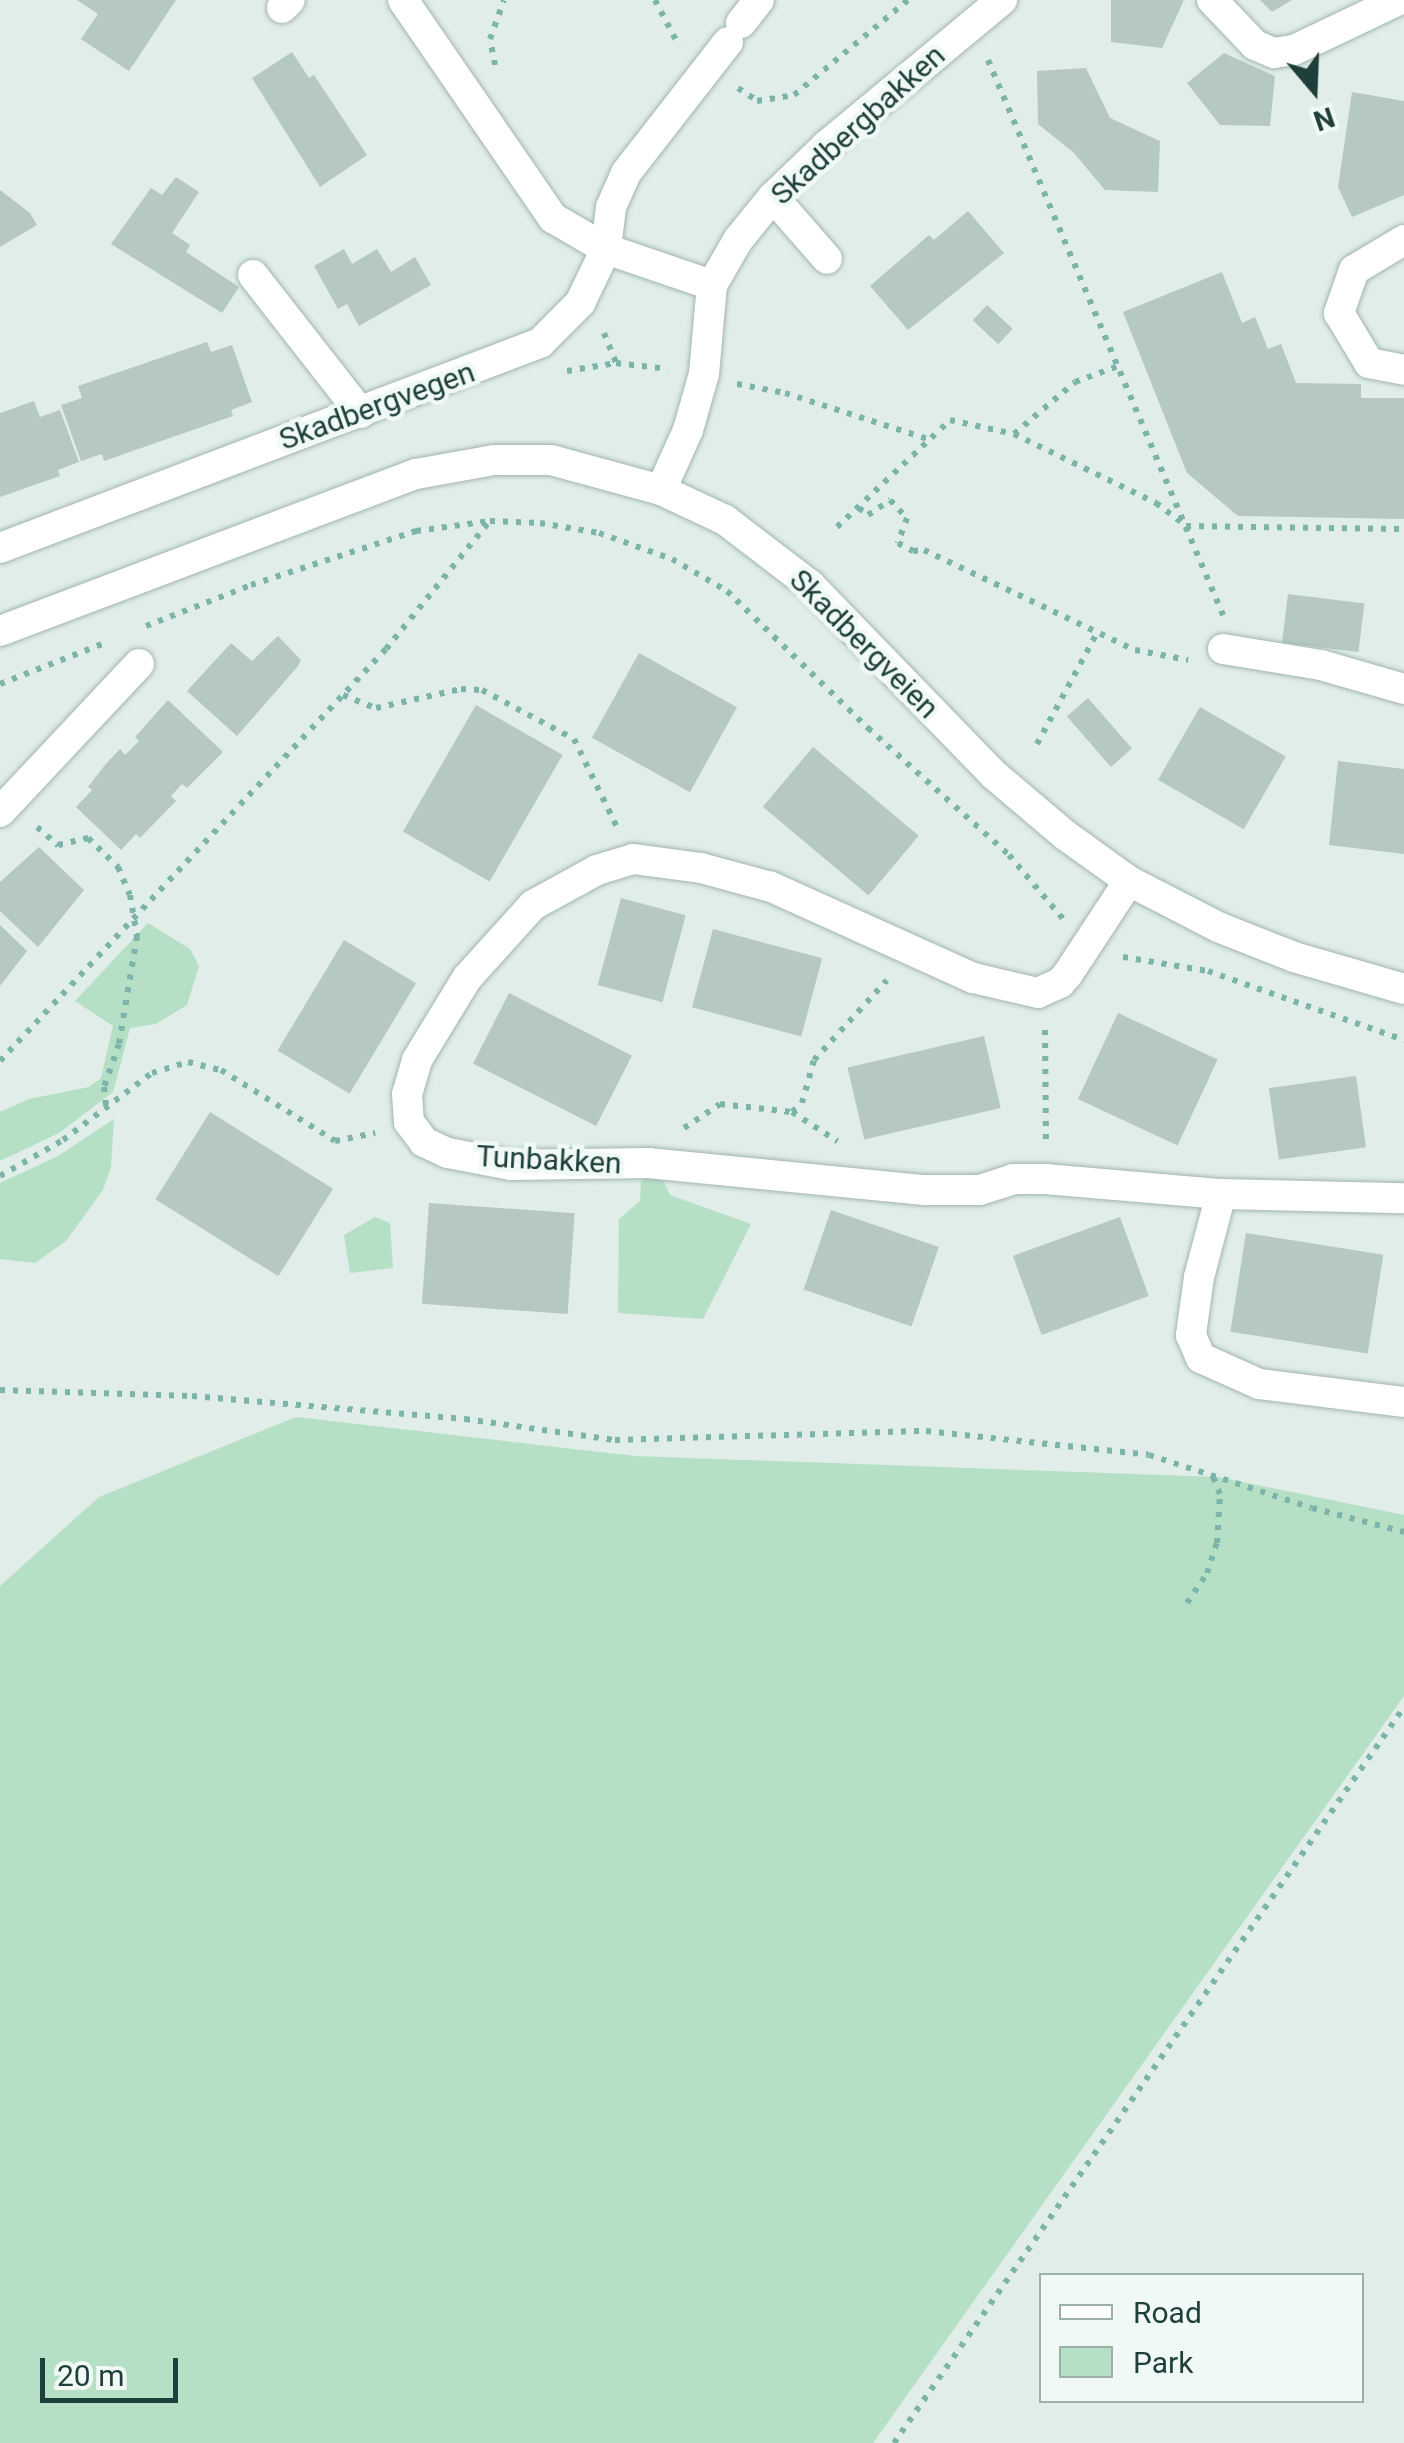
<!DOCTYPE html>
<html>
<head>
<meta charset="utf-8">
<style>
	body { margin:0 }
	#map { position:relative; width:1404px; height:2443px; overflow:hidden; background:#e0ede8; font-family:Roboto,sans-serif }
	div>[style] { position:absolute }
	[style*='--x'] { left:calc(var(--x)*1px); top:calc(var(--y)*1px); width:calc(var(--w)*1px); rotate:calc(var(--a)*1deg) }
	.green>* { inset:0; background:#b6e0c6 }
	.building>* { inset:0; background:#b5c8c2; transform-origin:0 0 }
	.path>* { height:6px; margin-top:-3px; transform-origin:0; background:repeating-linear-gradient(90deg,#7cb4a9 0 5px,transparent 0 13px) }
	.roads { filter:drop-shadow(0 0 2px #a2b5b0) drop-shadow(0 0 2px #a2b5b0) }
	.minor>* { height:30px; margin:-15px; padding:0 15px; transform-origin:15px; border-radius:15px; background:#fff }
	span { translate:-50% -50%; white-space:nowrap; text-align:center; line-height:1.15; -webkit-text-stroke:9px #f0f9f5; paint-order:stroke }
	.street-label { font-size:30px; color:#1e3f3a }
	.legend { position:absolute; left:1039px; top:2273px; width:325px; height:130px; box-sizing:border-box; background:#f0f9f5; border:2px solid #9cafaa; margin:0; padding:12px 18px; list-style:none; font-size:30px; color:#1e3f3a }
	.legend li { display:flex; align-items:center; gap:20px; height:50px }
	.legend b { width:50px; border:2px solid #9cafaa }
	.north { position:absolute; left:1264px; top:40px; width:100px; height:100px; -webkit-text-stroke:8px #f0f9f5; paint-order:stroke; rotate:161deg; font-size:28px; font-weight:700; line-height:40px; text-align:center; color:#1e3f3a }
	.north::after { content:''; display:block; margin:auto; width:35px; height:45px; background:#1e3f3a; clip-path:polygon(50% 0,100% 100%,50% 72%,0 100%) }
	.scale { position:absolute; left:40px; top:2358px; width:138px; height:45px; box-sizing:border-box; border:5px solid #1e3f3a; border-top:0; padding-left:12px; font-size:30px; line-height:35px; white-space:nowrap; color:#1e3f3a; -webkit-text-stroke:8px #f0f9f5; paint-order:stroke }
</style>
</head>
<body>
<div id="map">
	<div class="green">
		<div style="clip-path:polygon(148px 923px,190px 949px,199px 966px,187px 1005px,156px 1024px,130px 1028px,113px 1092px,59px 1133px,0 1161px,0 1112px,29px 1099px,89px 1087px,101px 1078px,113px 1026px,75px 1001px)"></div>
		<div style="clip-path:polygon(114px 1119px,111px 1167px,103px 1190px,66px 1241px,35px 1263px,0 1259px,0 1183px,58px 1156px)"></div>
		<div style="clip-path:polygon(646px 1178px,663px 1180px,670px 1195px,751px 1224px,703px 1319px,618px 1313px,619px 1219px,640px 1201px,641px 1181px)"></div>
		<div style="clip-path:polygon(375px 1217px,390px 1223px,393px 1268px,350px 1273px,344px 1235px)"></div>
		<div style="clip-path:polygon(296px 1417px,635px 1456px,1218px 1477px,1404px 1515px,1404px 1696px,873px 2443px,0 2443px,0 1586px,99px 1497px)"></div>
	</div>
	<div class="building">
		<div style="clip-path:polygon(77px 0,176px 0,129px 71px,81px 39px,98px 14px)"></div>
		<div style="clip-path:polygon(1111px 0,1184px 0,1162px 48px,1111px 42px)"></div>
		<div style="clip-path:polygon(1260px 0,1292px 0,1272px 12px)"></div>
		<div style="clip-path:polygon(292px 52px,309px 78px,314px 75px,367px 155px,320px 187px,252px 78px)"></div>
		<div style="clip-path:polygon(1224px 53px,1275px 76px,1270px 126px,1220px 125px,1187px 83px)"></div>
		<div style="clip-path:polygon(1086px 68px,1110px 118px,1160px 141px,1158px 192px,1105px 190px,1074px 153px,1038px 124px,1037px 71px)"></div>
		<div style="clip-path:polygon(1352px 92px,1404px 101px,1404px 195px,1352px 217px,1338px 187px)"></div>
		<div style="clip-path:polygon(176px 177px,199px 192px,172px 233px,190px 245px,186px 252px,239px 287px,222px 313px,111px 244px,151px 188px,162px 195px)"></div>
		<div style="clip-path:polygon(0 190px,30px 213px,37px 225px,0 247px)"></div>
		<div style="clip-path:polygon(968px 211px,1004px 253px,908px 330px,870px 286px,929px 235px,934px 240px)"></div>
		<div style="clip-path:polygon(344px 249px,352px 264px,377px 249px,391px 272px,415px 257px,431px 285px,359px 326px,347px 304px,338px 309px,314px 266px)"></div>
		<div style="clip-path:polygon(1222px 272px,1242px 323px,1255px 317px,1268px 349px,1281px 344px,1296px 383px,1361px 384px,1361px 398px,1404px 398px,1404px 519px,1238px 516px,1187px 473px,1123px 312px)"></div>
		<div style="left:987px;top:305px;width:35px;height:21px;rotate:43deg"></div>
		<div style="clip-path:polygon(207px 342px,211px 352px,232px 345px,252px 402px,231px 410px,233px 416px,104px 461px,102px 454px,81px 461px,61px 405px,82px 398px,78px 386px)"></div>
		<div style="clip-path:polygon(34px 401px,40px 417px,60px 410px,79px 462px,58px 470px,60px 476px,0 497px,0 413px)"></div>
		<div style="left:1288px;top:594px;width:77px;height:49px;rotate:7deg"></div>
		<div style="clip-path:polygon(278px 636px,301px 660px,298px 666px,237px 736px,187px 691px,231px 643px,252px 661px)"></div>
		<div style="left:639px;top:653px;width:112px;height:97px;rotate:29deg"></div>
		<div style="left:1088px;top:698px;width:67px;height:28px;rotate:49deg"></div>
		<div style="clip-path:polygon(168px 700px,223px 752px,187px 788px,182px 784px,171px 796px,176px 801px,140px 838px,136px 834px,121px 850px,76px 807px,92px 790px,88px 787px,105px 765px,120px 749px,125px 755px,139px 741px,135px 737px)"></div>
		<div style="left:476px;top:705px;width:100px;height:146px;rotate:30deg"></div>
		<div style="left:1200px;top:707px;width:99px;height:84px;rotate:30deg"></div>
		<div style="left:813px;top:747px;width:138px;height:78px;rotate:40deg"></div>
		<div style="clip-path:polygon(1338px 761px,1404px 769px,1404px 854px,1329px 845px)"></div>
		<div style="clip-path:polygon(39px 847px,84px 890px,38px 947px,0 911px,0 882px)"></div>
		<div style="left:621px;top:898px;width:67px;height:90px;rotate:15deg"></div>
		<div style="clip-path:polygon(0 925px,27px 951px,0 986px)"></div>
		<div style="left:713px;top:929px;width:113px;height:81px;rotate:15deg"></div>
		<div style="left:344px;top:940px;width:84px;height:129px;rotate:31deg"></div>
		<div style="left:509px;top:993px;width:138px;height:79px;rotate:27deg"></div>
		<div style="left:1118px;top:1013px;width:110px;height:95px;rotate:25deg"></div>
		<div style="left:984px;top:1036px;width:74px;height:140px;rotate:77deg"></div>
		<div style="left:1356px;top:1076px;width:72px;height:88px;rotate:82deg"></div>
		<div style="left:210px;top:1112px;width:145px;height:103px;rotate:32deg"></div>
		<div style="left:429px;top:1203px;width:146px;height:101px;rotate:4deg"></div>
		<div style="left:831px;top:1210px;width:114px;height:84px;rotate:19deg"></div>
		<div style="left:1120px;top:1217px;width:84px;height:114px;rotate:70deg"></div>
		<div style="left:1246px;top:1233px;width:139px;height:100px;rotate:9deg"></div>
	</div>
	<div class="path">
		<div style="--x:655;--y:0;--w:52;--a:62.4"></div>
		<div style="--x:988;--y:60;--w:603;--a:67.05"></div>
		<div style="--x:495;--y:65;--w:26;--a:-101"></div>
		<div style="--x:490;--y:39;--w:41;--a:-70.3"></div>
		<div style="--x:738;--y:88;--w:23;--a:34"></div>
		<div style="--x:757;--y:101;--w:37;--a:-9"></div>
		<div style="--x:794;--y:95;--w:148;--a:-39.8"></div>
		<div style="--x:604;--y:333;--w:32;--a:68"></div>
		<div style="--x:567;--y:371;--w:50;--a:-9.3"></div>
		<div style="--x:616;--y:363;--w:52;--a:6.6"></div>
		<div style="--x:737;--y:384;--w:49;--a:10.6"></div>
		<div style="--x:785;--y:393;--w:153;--a:17.8"></div>
		<div style="--x:1014;--y:434;--w:158;--a:25.9"></div>
		<div style="--x:1156;--y:503;--w:38;--a:37"></div>
		<div style="--x:1186;--y:526;--w:218;--a:0.8"></div>
		<div style="--x:859;--y:508;--w:11;--a:38"></div>
		<div style="--x:868;--y:515;--w:27;--a:-34"></div>
		<div style="--x:890;--y:500;--w:25;--a:47"></div>
		<div style="--x:907;--y:518;--w:27;--a:110"></div>
		<div style="--x:898;--y:543;--w:17;--a:28"></div>
		<div style="--x:913;--y:551;--w:11;--a:-5"></div>
		<div style="--x:924;--y:550;--w:233;--a:25.4"></div>
		<div style="--x:1135;--y:650;--w:54;--a:10.7"></div>
		<div style="--x:837;--y:527;--w:156;--a:-43.4"></div>
		<div style="--x:950;--y:420;--w:66;--a:12.3"></div>
		<div style="--x:1014;--y:434;--w:80;--a:-40.4"></div>
		<div style="--x:1075;--y:382;--w:49;--a:-20.3"></div>
		<div style="--x:146;--y:626;--w:113;--a:-21.3"></div>
		<div style="--x:251;--y:585;--w:174;--a:-18.1"></div>
		<div style="--x:416;--y:531;--w:75;--a:-7.7"></div>
		<div style="--x:490;--y:521;--w:50;--a:2.3"></div>
		<div style="--x:540;--y:523;--w:60;--a:9.6"></div>
		<div style="--x:599;--y:533;--w:77;--a:19.6"></div>
		<div style="--x:672;--y:559;--w:64;--a:30.2"></div>
		<div style="--x:727;--y:591;--w:197;--a:44.2"></div>
		<div style="--x:868;--y:728;--w:190;--a:42"></div>
		<div style="--x:1009;--y:855;--w:84;--a:49.8"></div>
		<div style="--x:0;--y:684;--w:110;--a:-21.4"></div>
		<div style="--x:343;--y:695;--w:35;--a:22"></div>
		<div style="--x:376;--y:708;--w:87;--a:-12.6"></div>
		<div style="--x:461;--y:689;--w:21;--a:3"></div>
		<div style="--x:482;--y:690;--w:104;--a:28"></div>
		<div style="--x:574;--y:739;--w:98;--a:64"></div>
		<div style="--x:1037;--y:744;--w:128;--a:-61.6"></div>
		<div style="--x:37;--y:827;--w:28;--a:41"></div>
		<div style="--x:58;--y:845;--w:31;--a:-13"></div>
		<div style="--x:88;--y:838;--w:42;--a:44"></div>
		<div style="--x:118;--y:867;--w:30;--a:67"></div>
		<div style="--x:130;--y:895;--w:42;--a:80.3"></div>
		<div style="--x:137;--y:936;--w:109;--a:99.5"></div>
		<div style="--x:119;--y:1044;--w:46;--a:109.2"></div>
		<div style="--x:104;--y:1087;--w:20;--a:84"></div>
		<div style="--x:1123;--y:957;--w:86;--a:9.4"></div>
		<div style="--x:1208;--y:971;--w:208;--a:19.4"></div>
		<div style="--x:1045;--y:1030;--w:113;--a:89.5"></div>
		<div style="--x:0;--y:1061;--w:565;--a:-46.87"></div>
		<div style="--x:386;--y:649;--w:164;--a:-51"></div>
		<div style="--x:792;--y:1112;--w:54;--a:32.8"></div>
		<div style="--x:684;--y:1128;--w:43;--a:-33.7"></div>
		<div style="--x:720;--y:1104;--w:72;--a:6.3"></div>
		<div style="--x:792;--y:1112;--w:13;--a:-42"></div>
		<div style="--x:802;--y:1103;--w:45;--a:-74.4"></div>
		<div style="--x:814;--y:1060;--w:108;--a:-47.6"></div>
		<div style="--x:0;--y:1176;--w:73;--a:-29.7"></div>
		<div style="--x:63;--y:1140;--w:111;--a:-37"></div>
		<div style="--x:152;--y:1073;--w:38;--a:-17"></div>
		<div style="--x:188;--y:1062;--w:34;--a:14"></div>
		<div style="--x:221;--y:1070;--w:134;--a:31.9"></div>
		<div style="--x:335;--y:1141;--w:41;--a:-11.3"></div>
		<div style="--x:0;--y:1390;--w:192;--a:1.8"></div>
		<div style="--x:192;--y:1396;--w:274;--a:4.8"></div>
		<div style="--x:465;--y:1419;--w:151;--a:8"></div>
		<div style="--x:615;--y:1440;--w:311;--a:-1.7"></div>
		<div style="--x:926;--y:1431;--w:224;--a:6.1"></div>
		<div style="--x:1149;--y:1455;--w:171;--a:18"></div>
		<div style="--x:1312;--y:1508;--w:95;--a:14.6"></div>
		<div style="--x:1187;--y:1603;--w:36;--a:-56"></div>
		<div style="--x:1207;--y:1573;--w:32;--a:-72"></div>
		<div style="--x:1217;--y:1543;--w:49;--a:-86.5"></div>
		<div style="--x:1220;--y:1494;--w:22;--a:-112"></div>
		<div style="--x:894;--y:2443;--w:895;--a:-55.28"></div>
	</div>
	<div class="roads">
		<div class="minor">
			<div style="--x:403;--y:0;--w:265;--a:55.5"></div>
			<div style="--x:553;--y:218;--w:61;--a:30.3"></div>
			<div style="--x:606;--y:249;--w:42;--a:-83.2"></div>
			<div style="--x:611;--y:207;--w:37;--a:-66"></div>
			<div style="--x:626;--y:173;--w:166;--a:-52.1"></div>
			<div style="--x:1212;--y:0;--w:62;--a:46.3"></div>
			<div style="--x:1255;--y:45;--w:21;--a:23"></div>
			<div style="--x:1274;--y:53;--w:20;--a:-9"></div>
			<div style="--x:1294;--y:50;--w:116;--a:-25.5"></div>
			<div style="--x:282;--y:8;--w:11;--a:-45"></div>
			<div style="--x:741;--y:23;--w:29;--a:-52"></div>
			<div style="--x:773;--y:197;--w:82;--a:48.9"></div>
			<div style="--x:1404;--y:240;--w:58;--a:149"></div>
			<div style="--x:1354;--y:270;--w:46;--a:109.2"></div>
			<div style="--x:1339;--y:313;--w:58;--a:59"></div>
			<div style="--x:1369;--y:363;--w:36;--a:11"></div>
			<div style="--x:253;--y:275;--w:175;--a:52"></div>
			<div style="--x:661;--y:490;--w:66;--a:-65.8"></div>
			<div style="--x:688;--y:430;--w:58;--a:-74.1"></div>
			<div style="--x:704;--y:374;--w:89;--a:-84.9"></div>
			<div style="--x:712;--y:285;--w:52;--a:-60"></div>
			<div style="--x:738;--y:240;--w:55;--a:-50.9"></div>
			<div style="--x:773;--y:197;--w:74;--a:-43.9"></div>
			<div style="--x:826;--y:146;--w:229;--a:-39.7"></div>
			<div style="--x:0;--y:548;--w:578;--a:-20.79"></div>
			<div style="--x:540;--y:343;--w:57;--a:-45"></div>
			<div style="--x:580;--y:303;--w:60;--a:-64.3"></div>
			<div style="--x:606;--y:249;--w:112;--a:18.8"></div>
			<div style="--x:0;--y:631;--w:445;--a:-20.7"></div>
			<div style="--x:416;--y:474;--w:79;--a:-10.2"></div>
			<div style="--x:494;--y:460;--w:57;--a:0"></div>
			<div style="--x:551;--y:460;--w:114;--a:15.3"></div>
			<div style="--x:661;--y:490;--w:71;--a:25.1"></div>
			<div style="--x:725;--y:520;--w:107;--a:37.4"></div>
			<div style="--x:810;--y:585;--w:263;--a:45.9"></div>
			<div style="--x:993;--y:774;--w:94;--a:40.3"></div>
			<div style="--x:1065;--y:835;--w:79;--a:35.7"></div>
			<div style="--x:1129;--y:881;--w:100;--a:27.3"></div>
			<div style="--x:1218;--y:927;--w:82;--a:21.5"></div>
			<div style="--x:1294;--y:957;--w:115;--a:16.2"></div>
			<div style="--x:1223;--y:649;--w:99;--a:9.3"></div>
			<div style="--x:1321;--y:665;--w:86;--a:16.1"></div>
			<div style="--x:0;--y:812;--w:203;--a:-46.8"></div>
			<div style="--x:1129;--y:881;--w:111;--a:123.3"></div>
			<div style="--x:1068;--y:974;--w:12;--a:132"></div>
			<div style="--x:1060;--y:983;--w:24;--a:156"></div>
			<div style="--x:1038;--y:993;--w:67;--a:-167"></div>
			<div style="--x:973;--y:978;--w:222;--a:-155.7"></div>
			<div style="--x:771;--y:887;--w:73;--a:-164.8"></div>
			<div style="--x:701;--y:868;--w:69;--a:-172.5"></div>
			<div style="--x:633;--y:859;--w:38;--a:163"></div>
			<div style="--x:597;--y:870;--w:73;--a:151.3"></div>
			<div style="--x:533;--y:905;--w:98;--a:132.1"></div>
			<div style="--x:467;--y:978;--w:96;--a:121.4"></div>
			<div style="--x:417;--y:1060;--w:35;--a:106"></div>
			<div style="--x:407;--y:1094;--w:28;--a:86"></div>
			<div style="--x:409;--y:1122;--w:25;--a:53"></div>
			<div style="--x:424;--y:1142;--w:26;--a:25"></div>
			<div style="--x:448;--y:1153;--w:64;--a:10.8"></div>
			<div style="--x:511;--y:1165;--w:137;--a:-0.8"></div>
			<div style="--x:648;--y:1163;--w:278;--a:5.6"></div>
			<div style="--x:925;--y:1190;--w:55;--a:0"></div>
			<div style="--x:980;--y:1190;--w:35;--a:-18"></div>
			<div style="--x:1013;--y:1179;--w:32;--a:0"></div>
			<div style="--x:1045;--y:1179;--w:177;--a:4.9"></div>
			<div style="--x:1221;--y:1194;--w:183;--a:1.3"></div>
			<div style="--x:1221;--y:1194;--w:86;--a:104.8"></div>
			<div style="--x:1199;--y:1277;--w:59;--a:97.9"></div>
			<div style="--x:1191;--y:1335;--w:25;--a:67"></div>
			<div style="--x:1201;--y:1358;--w:64;--a:24.1"></div>
			<div style="--x:1259;--y:1384;--w:146;--a:7.1"></div>
		</div>
	</div>
	<div class="street-label">
		<span style="left:858px;top:125px;rotate:-42deg">Skadbergbakken</span>
		<span style="left:377px;top:406px;rotate:-20deg">Skadbergvegen</span>
		<span style="left:864px;top:644px;rotate:45deg">Skadbergveien</span>
		<span style="left:549px;top:1160px;rotate:3deg">Tunbakken</span>
	</div>
	<ul class="legend">
	<li><b style="height:12px;background:#fff"></b>Road</li>
	<li><b style="height:28px;background:#b6e0c6"></b>Park</li>
	</ul>
	<div class="north">N</div>
	<div class="scale">20 m</div>
</div>
</body>
</html>
